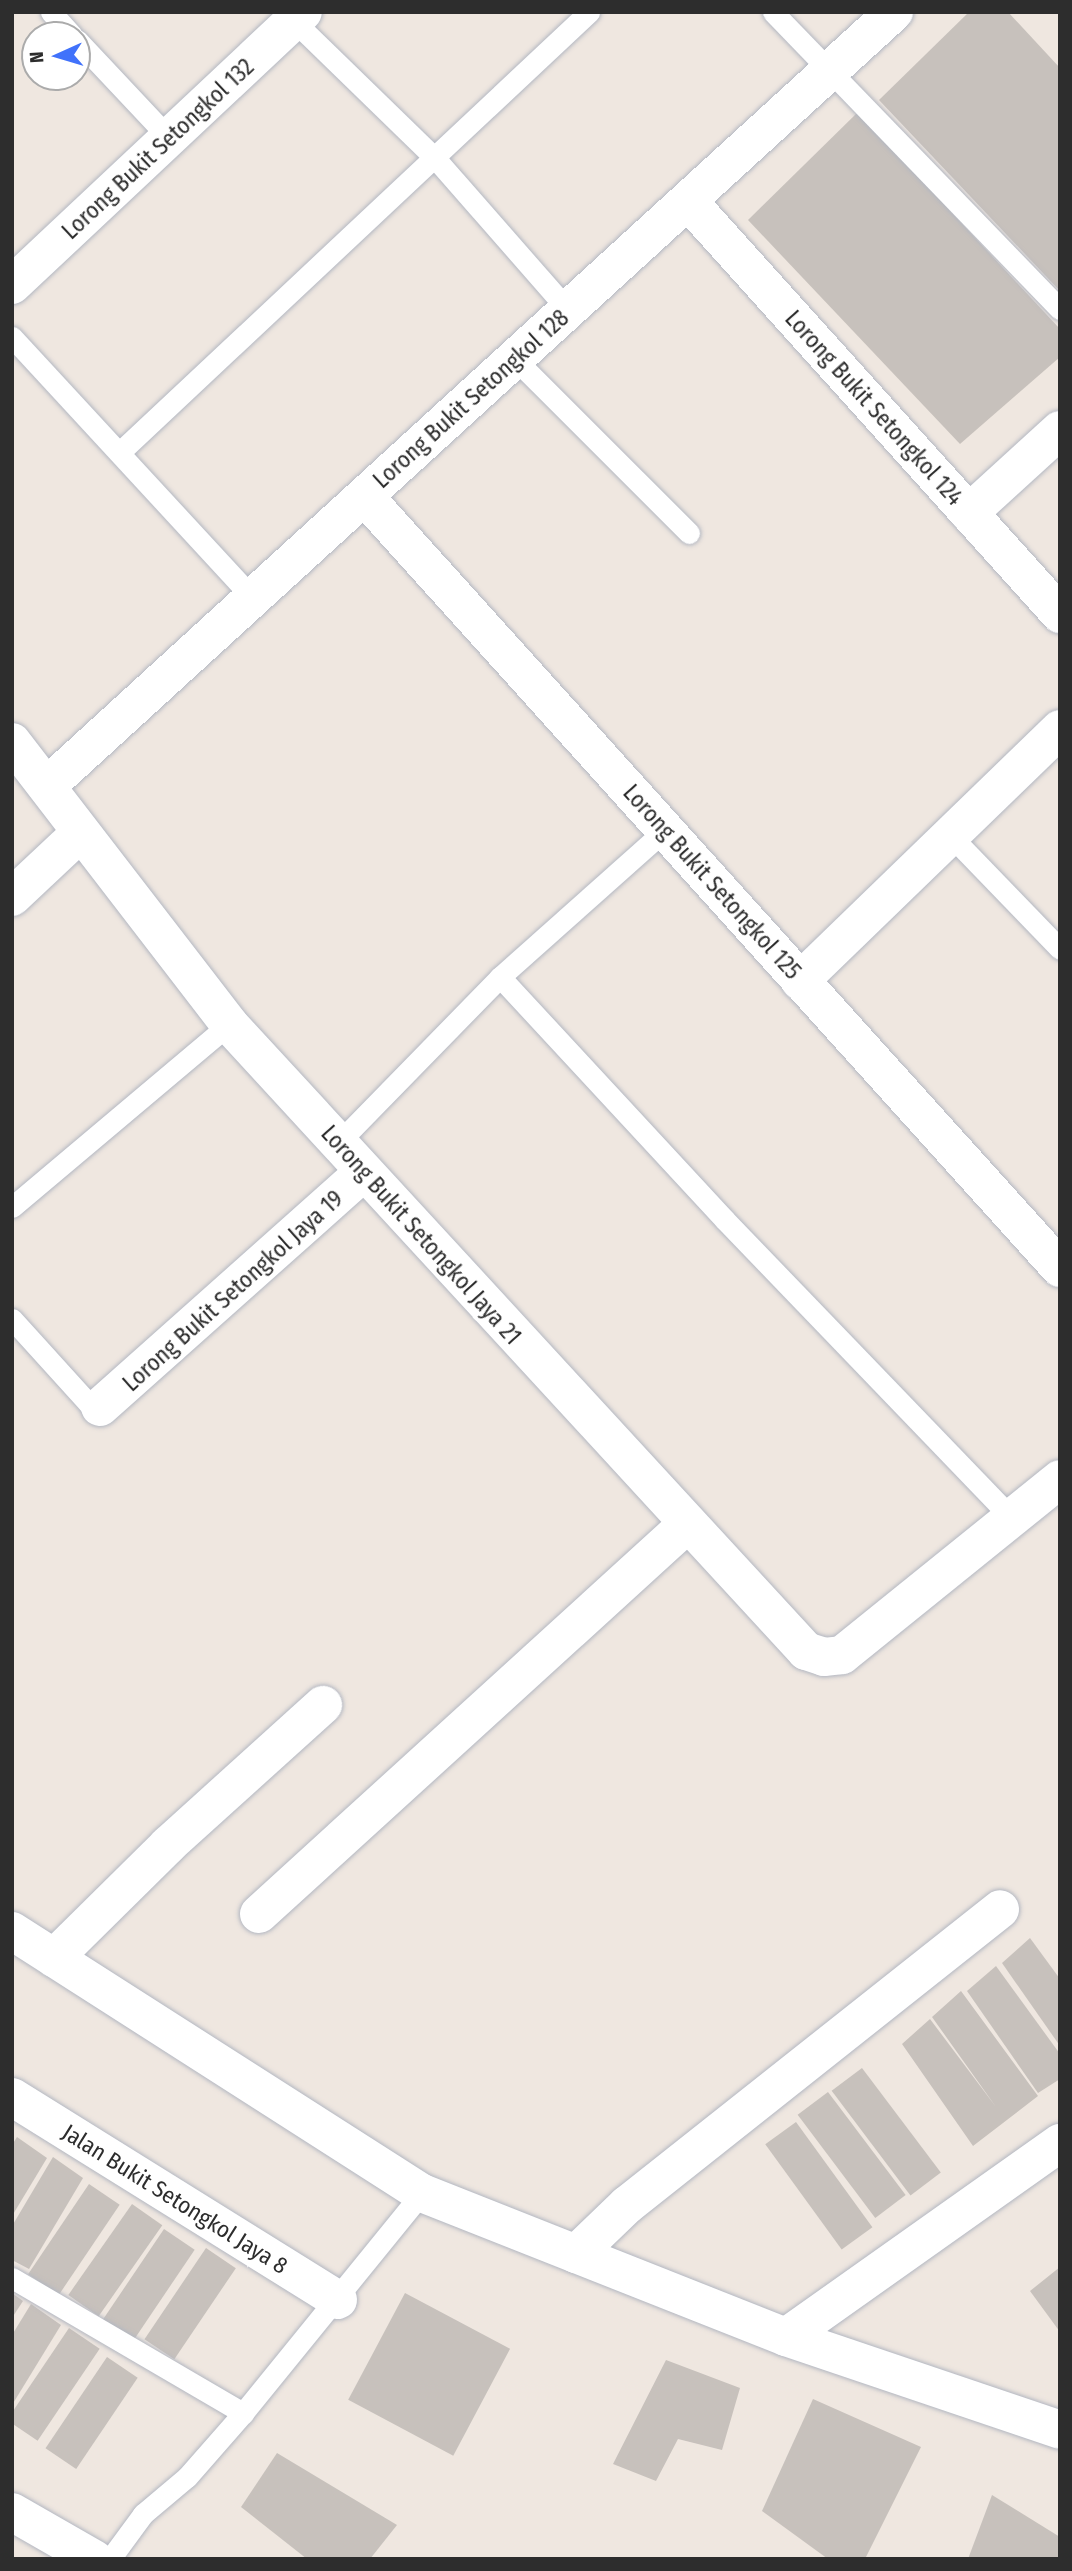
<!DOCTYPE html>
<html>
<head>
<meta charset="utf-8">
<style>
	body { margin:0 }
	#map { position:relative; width:1072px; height:2571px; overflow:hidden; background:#efe7e0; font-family:"Fira Sans Condensed",sans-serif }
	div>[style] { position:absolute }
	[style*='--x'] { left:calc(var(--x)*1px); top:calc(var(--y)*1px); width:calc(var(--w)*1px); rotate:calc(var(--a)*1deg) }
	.building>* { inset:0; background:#c7c1bc; transform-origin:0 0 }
	.roads { filter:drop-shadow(0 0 2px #b3b7c1) drop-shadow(0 0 2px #b3b7c1) }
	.service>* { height:21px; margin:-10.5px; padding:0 10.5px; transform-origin:10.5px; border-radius:10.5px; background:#fff }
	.minor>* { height:38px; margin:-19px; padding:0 19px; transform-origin:19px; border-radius:19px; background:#fff }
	span { translate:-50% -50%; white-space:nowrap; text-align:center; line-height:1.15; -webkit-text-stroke:7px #fff; paint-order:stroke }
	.street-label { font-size:23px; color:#2d2d2d }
	.frame { position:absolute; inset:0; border:14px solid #2d2d2d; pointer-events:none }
	.north { position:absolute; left:21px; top:21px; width:70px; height:70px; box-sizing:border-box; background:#fff; border:2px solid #ababab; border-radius:50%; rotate:266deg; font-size:19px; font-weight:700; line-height:28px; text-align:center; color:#2d2d2d }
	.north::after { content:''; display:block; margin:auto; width:24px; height:32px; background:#4172fb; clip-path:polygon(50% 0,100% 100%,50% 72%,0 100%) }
</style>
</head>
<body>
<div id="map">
	<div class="building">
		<div style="clip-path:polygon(969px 12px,1008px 12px,1060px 68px,1060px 291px,879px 100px)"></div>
		<div style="clip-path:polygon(858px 112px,1060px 329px,1060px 357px,960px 444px,748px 220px)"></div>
		<div style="clip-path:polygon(1030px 1938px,1060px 1979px,1060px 2046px,1002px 1963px)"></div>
		<div style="clip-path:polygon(996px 1966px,1060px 2054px,1060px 2079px,1038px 2093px,967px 1991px)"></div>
		<div style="clip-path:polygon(961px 1991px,1038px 2096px,973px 2146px,902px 2044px,930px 2019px,996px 2107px,932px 2017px)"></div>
		<div style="left:862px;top:2068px;width:131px;height:38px;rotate:53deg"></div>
		<div style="left:828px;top:2092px;width:129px;height:38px;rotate:53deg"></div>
		<div style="left:796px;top:2122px;width:130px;height:38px;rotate:54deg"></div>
		<div style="clip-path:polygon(17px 2137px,47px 2158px,12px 2216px,12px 2145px)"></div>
		<div style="clip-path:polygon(53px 2157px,83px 2178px,29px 2269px,12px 2260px,12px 2226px)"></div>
		<div style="left:89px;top:2184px;width:37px;height:109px;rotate:34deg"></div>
		<div style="left:132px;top:2204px;width:37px;height:111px;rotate:35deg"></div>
		<div style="left:164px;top:2229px;width:37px;height:111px;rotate:34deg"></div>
		<div style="left:206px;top:2248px;width:36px;height:110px;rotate:34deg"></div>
		<div style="clip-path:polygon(1060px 2267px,1060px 2332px,1030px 2291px)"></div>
		<div style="clip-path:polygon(12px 2293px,23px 2301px,12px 2318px)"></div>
		<div style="left:405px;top:2293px;width:119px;height:121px;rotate:28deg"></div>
		<div style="clip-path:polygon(31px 2304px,61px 2325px,12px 2405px,12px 2335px)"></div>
		<div style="left:69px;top:2328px;width:37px;height:111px;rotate:34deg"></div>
		<div style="left:107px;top:2357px;width:37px;height:110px;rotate:34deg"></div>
		<div style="clip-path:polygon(666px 2360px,740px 2388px,722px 2450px,678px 2439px,656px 2481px,613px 2464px)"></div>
		<div style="clip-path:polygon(813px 2399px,921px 2447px,865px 2559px,828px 2559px,762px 2511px)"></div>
		<div style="clip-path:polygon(277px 2453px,397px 2525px,370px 2559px,307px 2559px,241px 2507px)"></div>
		<div style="clip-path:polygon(992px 2495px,1060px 2537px,1060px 2559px,968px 2559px)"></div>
	</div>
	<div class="roads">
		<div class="service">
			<div style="--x:51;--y:12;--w:31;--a:48"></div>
			<div style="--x:773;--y:12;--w:413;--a:46"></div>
			<div style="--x:294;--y:21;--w:197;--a:44.2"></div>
			<div style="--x:435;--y:158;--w:202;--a:48.8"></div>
			<div style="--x:77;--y:40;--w:134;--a:46.8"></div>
			<div style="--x:12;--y:337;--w:355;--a:47.3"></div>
			<div style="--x:515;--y:359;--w:246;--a:45"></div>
			<div style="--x:121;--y:451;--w:642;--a:-43.17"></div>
			<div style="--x:950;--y:835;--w:158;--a:46"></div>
			<div style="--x:500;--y:977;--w:331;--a:47.2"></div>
			<div style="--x:725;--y:1220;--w:415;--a:46.1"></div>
			<div style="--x:338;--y:1143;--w:232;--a:-45.7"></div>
			<div style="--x:500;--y:977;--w:221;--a:-41.7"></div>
			<div style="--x:12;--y:1207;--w:284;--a:-40.1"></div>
			<div style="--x:12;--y:1319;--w:115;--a:47.8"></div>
			<div style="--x:89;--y:1404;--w:11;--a:15"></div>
			<div style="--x:12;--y:2278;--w:268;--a:30.3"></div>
			<div style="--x:110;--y:2559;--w:56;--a:-53.7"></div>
			<div style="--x:143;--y:2514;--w:57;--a:-40.1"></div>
			<div style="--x:187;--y:2477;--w:85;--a:-48.8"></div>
			<div style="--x:243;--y:2413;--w:284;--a:-50.9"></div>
		</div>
		<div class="minor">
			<div style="--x:688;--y:201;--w:556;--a:47.99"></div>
			<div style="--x:12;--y:285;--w:399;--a:-43.2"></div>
			<div style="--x:365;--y:497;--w:1038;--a:47.97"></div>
			<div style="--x:969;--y:513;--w:123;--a:-42.4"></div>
			<div style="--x:12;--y:742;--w:356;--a:52.4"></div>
			<div style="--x:229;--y:1024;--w:852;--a:47.38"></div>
			<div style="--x:806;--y:1651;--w:19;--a:18"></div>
			<div style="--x:824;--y:1657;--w:18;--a:-6"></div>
			<div style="--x:842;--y:1655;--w:280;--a:-38.9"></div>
			<div style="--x:48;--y:785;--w:1146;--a:-42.42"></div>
			<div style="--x:12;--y:897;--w:92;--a:-43.2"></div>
			<div style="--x:800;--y:981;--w:362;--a:-44.1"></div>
			<div style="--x:100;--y:1407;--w:353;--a:-41.7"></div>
			<div style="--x:259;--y:1914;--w:578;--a:-42.33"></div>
			<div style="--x:12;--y:1931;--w:487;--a:32.6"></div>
			<div style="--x:422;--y:2193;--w:391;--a:21.6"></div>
			<div style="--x:786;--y:2337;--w:289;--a:18.7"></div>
			<div style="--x:54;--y:1958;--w:161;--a:-44.7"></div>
			<div style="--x:168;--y:1845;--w:209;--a:-42.1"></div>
			<div style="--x:12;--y:2097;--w:384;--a:31.9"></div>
			<div style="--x:576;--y:2254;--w:71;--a:-43.9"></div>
			<div style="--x:627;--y:2205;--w:476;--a:-38.4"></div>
			<div style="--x:786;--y:2337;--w:336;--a:-35.3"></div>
			<div style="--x:12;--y:2512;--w:95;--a:29.8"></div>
		</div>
	</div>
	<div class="street-label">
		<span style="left:158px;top:149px;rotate:-43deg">Lorong Bukit Setongkol 132</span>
		<span style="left:471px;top:399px;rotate:-42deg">Lorong Bukit Setongkol 128</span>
		<span style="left:874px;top:408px;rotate:48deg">Lorong Bukit Setongkol 124</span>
		<span style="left:712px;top:882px;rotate:48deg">Lorong Bukit Setongkol 125</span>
		<span style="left:421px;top:1235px;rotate:48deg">Lorong Bukit Setongkol Jaya 21</span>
		<span style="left:233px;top:1291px;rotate:-42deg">Lorong Bukit Setongkol Jaya 19</span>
		<span style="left:175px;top:2199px;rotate:32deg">Jalan Bukit Setongkol Jaya 8</span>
	</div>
	<div class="frame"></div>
	<div class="north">N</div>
</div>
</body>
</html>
